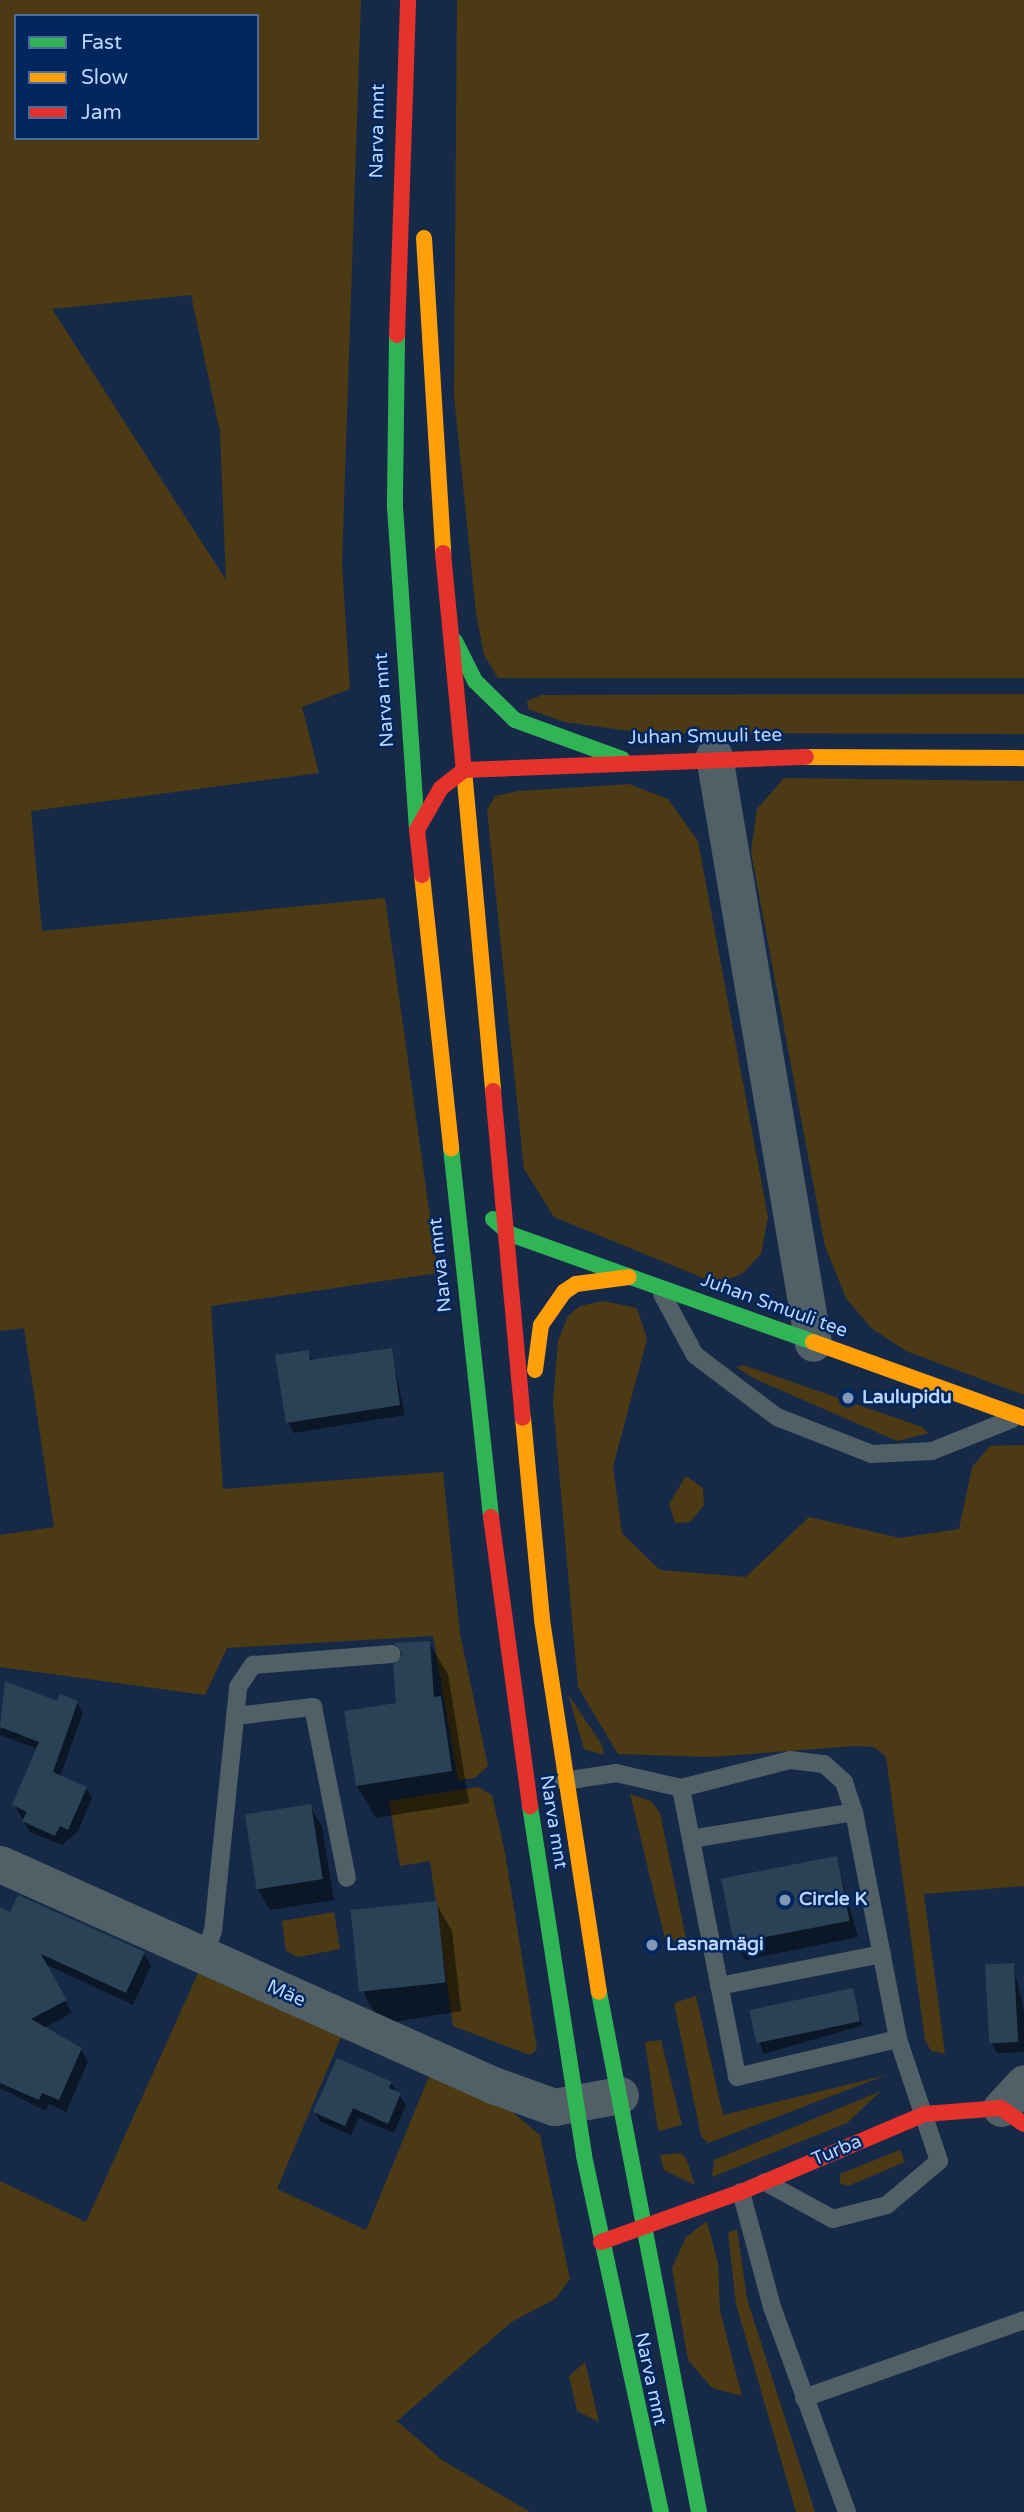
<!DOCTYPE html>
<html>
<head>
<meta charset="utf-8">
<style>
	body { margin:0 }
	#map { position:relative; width:1024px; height:2512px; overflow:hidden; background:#162a48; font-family:"Varela Round",sans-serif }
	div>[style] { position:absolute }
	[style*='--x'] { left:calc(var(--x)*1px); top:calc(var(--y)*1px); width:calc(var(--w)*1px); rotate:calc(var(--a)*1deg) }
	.green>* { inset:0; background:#4c3a15 }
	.shadow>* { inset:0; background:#0007; transform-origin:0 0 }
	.building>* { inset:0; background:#2b4156; transform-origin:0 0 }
	.lane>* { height:18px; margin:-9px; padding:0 9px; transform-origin:9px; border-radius:9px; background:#506066 }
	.street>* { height:37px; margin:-18.5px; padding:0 18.5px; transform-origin:18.5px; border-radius:18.5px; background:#506066 }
	.fast>* { height:16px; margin:-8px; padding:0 8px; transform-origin:8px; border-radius:8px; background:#30b455 }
	.slow>* { height:16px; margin:-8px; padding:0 8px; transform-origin:8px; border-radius:8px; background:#ff9f0a }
	.jam>* { height:16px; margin:-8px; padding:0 8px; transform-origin:8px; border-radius:8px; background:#e5322d }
	.dots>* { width:19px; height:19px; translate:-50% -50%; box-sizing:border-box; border:4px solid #00265e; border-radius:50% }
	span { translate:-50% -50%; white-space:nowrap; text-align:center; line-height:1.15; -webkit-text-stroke:5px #00265e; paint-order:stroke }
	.street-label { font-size:19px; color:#bcd4f6 }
	.poi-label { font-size:19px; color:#bcd4f6; font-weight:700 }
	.left { translate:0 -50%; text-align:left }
	.legend { position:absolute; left:14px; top:14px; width:245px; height:126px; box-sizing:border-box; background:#00265e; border:2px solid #4b6c9b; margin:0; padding:9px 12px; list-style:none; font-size:21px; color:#bcd4f6 }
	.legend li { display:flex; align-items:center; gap:14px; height:35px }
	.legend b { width:35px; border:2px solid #4b6c9b }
</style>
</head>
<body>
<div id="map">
	<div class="green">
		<div style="clip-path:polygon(evenodd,0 0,361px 0,342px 563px,350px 689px,302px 707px,319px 773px,31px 811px,42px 931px,385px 898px,438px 1273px,211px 1306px,223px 1489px,443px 1472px,460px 1634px,488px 1766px,475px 1778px,458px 1780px,433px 1636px,227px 1648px,205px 1695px,0 1667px,0 1535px,54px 1527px,24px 1328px,0 1331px,0 0,16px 16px,257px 16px,257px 138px,16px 138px,16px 16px,0 0,191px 295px,220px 432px,226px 580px,52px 309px,191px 295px)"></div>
		<div style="clip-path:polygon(457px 0,1024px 0,1024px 678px,498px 678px,484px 655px,476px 613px,454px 396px)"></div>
		<div style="clip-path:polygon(1024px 694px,1024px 734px,645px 733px,564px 722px,528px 709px,527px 701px,542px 695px)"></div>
		<div style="clip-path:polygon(784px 778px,1024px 781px,1024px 1395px,906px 1351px,871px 1328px,846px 1298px,825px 1246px,751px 852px,757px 809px)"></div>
		<div style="clip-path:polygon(629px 784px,668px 799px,698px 841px,768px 1217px,761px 1254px,743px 1273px,718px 1284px,554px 1217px,524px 1169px,487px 810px,495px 796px,519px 791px)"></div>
		<div style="clip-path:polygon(603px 1301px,637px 1308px,647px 1339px,613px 1467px,622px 1533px,660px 1570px,746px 1577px,809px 1517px,900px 1538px,959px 1529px,972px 1467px,990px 1446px,1024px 1445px,1024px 1886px,924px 1894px,945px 2054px,931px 2051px,925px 2040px,886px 1757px,874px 1747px,855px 1746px,710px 1757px,618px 1754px,578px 1687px,553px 1402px,558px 1341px,568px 1316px,580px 1306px)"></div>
		<div style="clip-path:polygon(743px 1365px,922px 1427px,929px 1433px,897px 1441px,755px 1379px,736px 1367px)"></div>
		<div style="clip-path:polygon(686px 1476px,703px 1488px,704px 1505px,690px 1522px,675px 1523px,669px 1504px)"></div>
		<div style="clip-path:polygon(568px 1694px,602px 1745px,604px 1755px,584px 1749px)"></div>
		<div style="clip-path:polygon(478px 1787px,492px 1795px,505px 1853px,537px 2049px,530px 2055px,453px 2026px,430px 1861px,400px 1866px,389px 1801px)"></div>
		<div style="clip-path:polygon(630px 1794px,651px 1801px,660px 1813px,687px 1943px,665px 1939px)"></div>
		<div style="clip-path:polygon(334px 1912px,340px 1949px,298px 1957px,286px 1951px,282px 1921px)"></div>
		<div style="clip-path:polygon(198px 1973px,341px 2037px,277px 2189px,366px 2230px,430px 2074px,511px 2111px,540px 2135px,570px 2279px,555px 2299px,513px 2321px,397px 2421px,442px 2460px,530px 2512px,0 2512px,0 2181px,86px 2222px)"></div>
		<div style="clip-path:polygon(696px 1996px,723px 2115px,887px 2075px,708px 2143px,701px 2136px,674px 2003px)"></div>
		<div style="clip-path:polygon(661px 2040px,682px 2125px,658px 2131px,645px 2042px)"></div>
		<div style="clip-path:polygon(881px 2091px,847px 2123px,712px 2177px,714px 2160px)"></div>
		<div style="clip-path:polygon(900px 2150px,905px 2162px,848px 2186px,840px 2183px,840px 2174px)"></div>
		<div style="clip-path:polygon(681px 2153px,686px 2158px,695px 2185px,664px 2170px,660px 2155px)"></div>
		<div style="clip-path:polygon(707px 2221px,718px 2264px,720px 2311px,742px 2396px,712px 2388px,688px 2360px,672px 2268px,686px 2237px)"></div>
		<div style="clip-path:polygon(737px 2229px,747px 2299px,815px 2512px,796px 2512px,736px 2304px,728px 2233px)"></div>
		<div style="clip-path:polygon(585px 2362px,599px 2422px,577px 2411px,569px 2376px)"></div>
	</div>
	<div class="shadow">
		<div style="clip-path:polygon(391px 1350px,405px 1415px,294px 1433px,288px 1422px,308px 1352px,313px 1361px)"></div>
		<div style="clip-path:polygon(429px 1643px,448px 1674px,469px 1803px,376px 1818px,357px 1786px,398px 1705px,404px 1656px,397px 1645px)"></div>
		<div style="clip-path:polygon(6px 1683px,58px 1703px,77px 1703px,83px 1713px,60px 1777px,86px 1788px,92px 1798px,78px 1831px,62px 1845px,30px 1832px,14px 1805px,38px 1749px,0 1735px)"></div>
		<div style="clip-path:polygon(310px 1806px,322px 1827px,334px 1900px,270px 1910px,258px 1889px)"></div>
		<div style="clip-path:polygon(836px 1858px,858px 1937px,745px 1960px,736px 1944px)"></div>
		<div style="clip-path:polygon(436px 1903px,452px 1931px,461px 2011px,381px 2024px,365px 1996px,353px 1917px)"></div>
		<div style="clip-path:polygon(0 1909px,144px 1953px,151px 1966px,133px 2005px,45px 1964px,72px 2013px,44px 2028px,81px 2049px,88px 2062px,66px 2112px,49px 2104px,46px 2111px,0 2088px)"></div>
		<div style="clip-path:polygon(1013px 1964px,1024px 2009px,1024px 2052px,997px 2053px,991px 2043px)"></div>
		<div style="left:852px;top:1990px;width:37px;height:103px;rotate:74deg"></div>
		<div style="clip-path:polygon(391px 2083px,406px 2105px,394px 2133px,359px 2118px,351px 2135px,321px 2122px,315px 2112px)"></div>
	</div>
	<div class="building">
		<div style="clip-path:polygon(392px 1348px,400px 1405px,286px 1423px,275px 1355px,309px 1350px,310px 1360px)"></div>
		<div style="clip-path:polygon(430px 1641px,434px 1697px,441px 1696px,452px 1771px,356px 1786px,344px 1711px,396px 1703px,393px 1665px,403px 1654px,394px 1643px)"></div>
		<div style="clip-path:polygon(5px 1681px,57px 1701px,60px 1694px,78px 1701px,53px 1772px,87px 1787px,68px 1830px,60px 1826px,55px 1836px,22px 1821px,27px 1812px,12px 1805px,39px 1742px,0 1727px)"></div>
		<div style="left:311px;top:1804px;width:76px;height:67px;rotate:81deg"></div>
		<div style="left:837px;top:1856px;width:66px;height:118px;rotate:79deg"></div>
		<div style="clip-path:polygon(18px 1895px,145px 1952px,126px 1993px,41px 1954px,67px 2000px,31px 2019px,82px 2048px,59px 2100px,42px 2093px,39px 2100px,0 2083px,0 1907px,10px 1912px)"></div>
		<div style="left:437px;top:1901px;width:82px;height:87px;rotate:84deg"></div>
		<div style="left:1014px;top:1963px;width:79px;height:29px;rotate:87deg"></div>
		<div style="left:853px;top:1988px;width:34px;height:106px;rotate:78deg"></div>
		<div style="clip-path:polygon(337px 2058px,392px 2082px,389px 2088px,401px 2093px,388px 2124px,353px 2108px,345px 2126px,313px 2112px)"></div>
	</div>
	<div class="lane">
		<div style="--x:662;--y:1294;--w:69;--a:61.6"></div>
		<div style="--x:695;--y:1355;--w:103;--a:37.1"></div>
		<div style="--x:777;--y:1417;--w:102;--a:21.3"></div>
		<div style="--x:872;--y:1454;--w:60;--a:-2.9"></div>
		<div style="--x:932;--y:1451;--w:86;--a:-21.8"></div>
		<div style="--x:235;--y:1716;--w:79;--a:-6.6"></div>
		<div style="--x:313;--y:1707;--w:174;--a:78.8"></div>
		<div style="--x:564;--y:1781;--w:53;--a:-8.7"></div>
		<div style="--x:616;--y:1773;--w:67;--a:13"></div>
		<div style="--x:681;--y:1788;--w:294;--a:79"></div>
		<div style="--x:737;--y:2077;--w:165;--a:-13.3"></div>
		<div style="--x:898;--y:2039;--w:129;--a:71.4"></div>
		<div style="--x:939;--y:2161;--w:68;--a:139.8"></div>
		<div style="--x:887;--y:2205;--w:56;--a:165.5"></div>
		<div style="--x:833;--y:2219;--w:77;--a:-151.4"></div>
		<div style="--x:681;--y:1788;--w:113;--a:-14.4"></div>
		<div style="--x:790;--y:1760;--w:34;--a:7"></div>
		<div style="--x:824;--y:1764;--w:27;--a:42"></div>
		<div style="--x:844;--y:1782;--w:32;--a:72"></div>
		<div style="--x:691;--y:1839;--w:165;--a:-9.4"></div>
		<div style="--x:854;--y:1812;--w:231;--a:79"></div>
		<div style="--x:204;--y:1958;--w:28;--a:-72"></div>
		<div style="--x:213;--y:1931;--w:245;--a:-84.1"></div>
		<div style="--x:238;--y:1687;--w:27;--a:-56"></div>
		<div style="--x:253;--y:1665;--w:139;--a:-4.5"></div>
		<div style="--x:719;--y:1986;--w:166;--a:-11.1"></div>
		<div style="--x:741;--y:2192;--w:119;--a:74.9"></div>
		<div style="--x:772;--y:2307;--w:218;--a:69.9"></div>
		<div style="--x:804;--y:2398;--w:233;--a:-19.5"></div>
	</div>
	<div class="street">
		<div style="--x:714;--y:756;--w:595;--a:80.43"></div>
		<div style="--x:0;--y:1864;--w:540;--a:24.15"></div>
		<div style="--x:493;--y:2085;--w:65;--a:19.8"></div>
		<div style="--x:554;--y:2107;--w:67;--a:-10.3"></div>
		<div style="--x:1001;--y:2108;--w:34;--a:-47"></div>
	</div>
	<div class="fast">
		<div style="--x:397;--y:335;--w:172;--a:90.7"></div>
		<div style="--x:395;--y:507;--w:324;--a:86.1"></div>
		<div style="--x:455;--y:641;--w:45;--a:63.4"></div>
		<div style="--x:475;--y:681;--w:56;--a:44.3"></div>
		<div style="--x:515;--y:720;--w:114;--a:20"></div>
		<div style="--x:451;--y:1148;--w:371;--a:83.8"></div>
		<div style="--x:493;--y:1219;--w:23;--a:41"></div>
		<div style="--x:510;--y:1234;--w:322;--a:19.6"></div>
		<div style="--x:530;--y:1806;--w:354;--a:81.2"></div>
		<div style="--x:584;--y:2156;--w:364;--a:77.8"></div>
		<div style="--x:599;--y:1992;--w:530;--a:79.11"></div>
	</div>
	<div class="slow">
		<div style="--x:424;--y:238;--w:316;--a:86.5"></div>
		<div style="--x:806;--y:757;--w:218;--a:0.3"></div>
		<div style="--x:464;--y:770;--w:322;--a:84.8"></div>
		<div style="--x:422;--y:875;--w:275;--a:83.9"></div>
		<div style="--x:813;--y:1342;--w:224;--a:19.8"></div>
		<div style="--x:535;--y:1370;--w:45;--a:-82.4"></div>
		<div style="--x:541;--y:1325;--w:40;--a:-55.1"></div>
		<div style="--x:564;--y:1292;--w:14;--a:-34"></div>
		<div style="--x:576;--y:1284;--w:53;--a:-7.5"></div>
		<div style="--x:523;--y:1418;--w:203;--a:84.6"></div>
		<div style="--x:542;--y:1620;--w:376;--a:81.3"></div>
	</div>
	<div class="jam">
		<div style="--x:397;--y:335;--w:335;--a:-88.1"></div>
		<div style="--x:443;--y:553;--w:218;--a:84.5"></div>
		<div style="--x:422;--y:875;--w:45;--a:-96.3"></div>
		<div style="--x:417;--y:830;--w:48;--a:-60.3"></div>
		<div style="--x:441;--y:788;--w:29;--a:-38"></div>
		<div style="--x:464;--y:770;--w:342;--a:-2.2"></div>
		<div style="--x:493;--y:1091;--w:328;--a:84.8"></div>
		<div style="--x:491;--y:1517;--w:292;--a:82.3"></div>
		<div style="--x:601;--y:2242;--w:149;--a:-19.7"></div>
		<div style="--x:741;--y:2192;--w:200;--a:-23"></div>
		<div style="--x:925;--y:2114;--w:76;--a:-4.5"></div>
		<div style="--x:1001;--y:2108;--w:28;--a:35"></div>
	</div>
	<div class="dots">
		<div style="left:848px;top:1398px;background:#8298b9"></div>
		<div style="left:785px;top:1900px;background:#8298b9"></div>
		<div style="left:652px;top:1945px;background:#8298b9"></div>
	</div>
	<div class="street-label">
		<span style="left:378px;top:131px;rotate:-89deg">Narva mnt</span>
		<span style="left:385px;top:700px;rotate:-94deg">Narva mnt</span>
		<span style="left:705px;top:737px;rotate:-1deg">Juhan Smuuli tee</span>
		<span style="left:441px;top:1265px;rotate:-96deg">Narva mnt</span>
		<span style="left:774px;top:1306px;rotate:20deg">Juhan Smuuli tee</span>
		<span style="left:553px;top:1822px;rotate:81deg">Narva mnt</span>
		<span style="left:286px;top:1994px;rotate:24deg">Mäe</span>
		<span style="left:837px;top:2151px;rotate:-23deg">Turba</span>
		<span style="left:650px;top:2379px;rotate:78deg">Narva mnt</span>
	</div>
	<div class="poi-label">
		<span class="left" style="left:862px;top:1398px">Laulupidu</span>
		<span class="left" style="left:799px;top:1900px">Circle K</span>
		<span class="left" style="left:666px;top:1945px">Lasnamägi</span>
	</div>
	<ul class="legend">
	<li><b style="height:9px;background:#30b455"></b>Fast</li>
	<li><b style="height:9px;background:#ff9f0a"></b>Slow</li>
	<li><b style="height:9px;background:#e5322d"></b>Jam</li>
	</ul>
</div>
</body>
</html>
